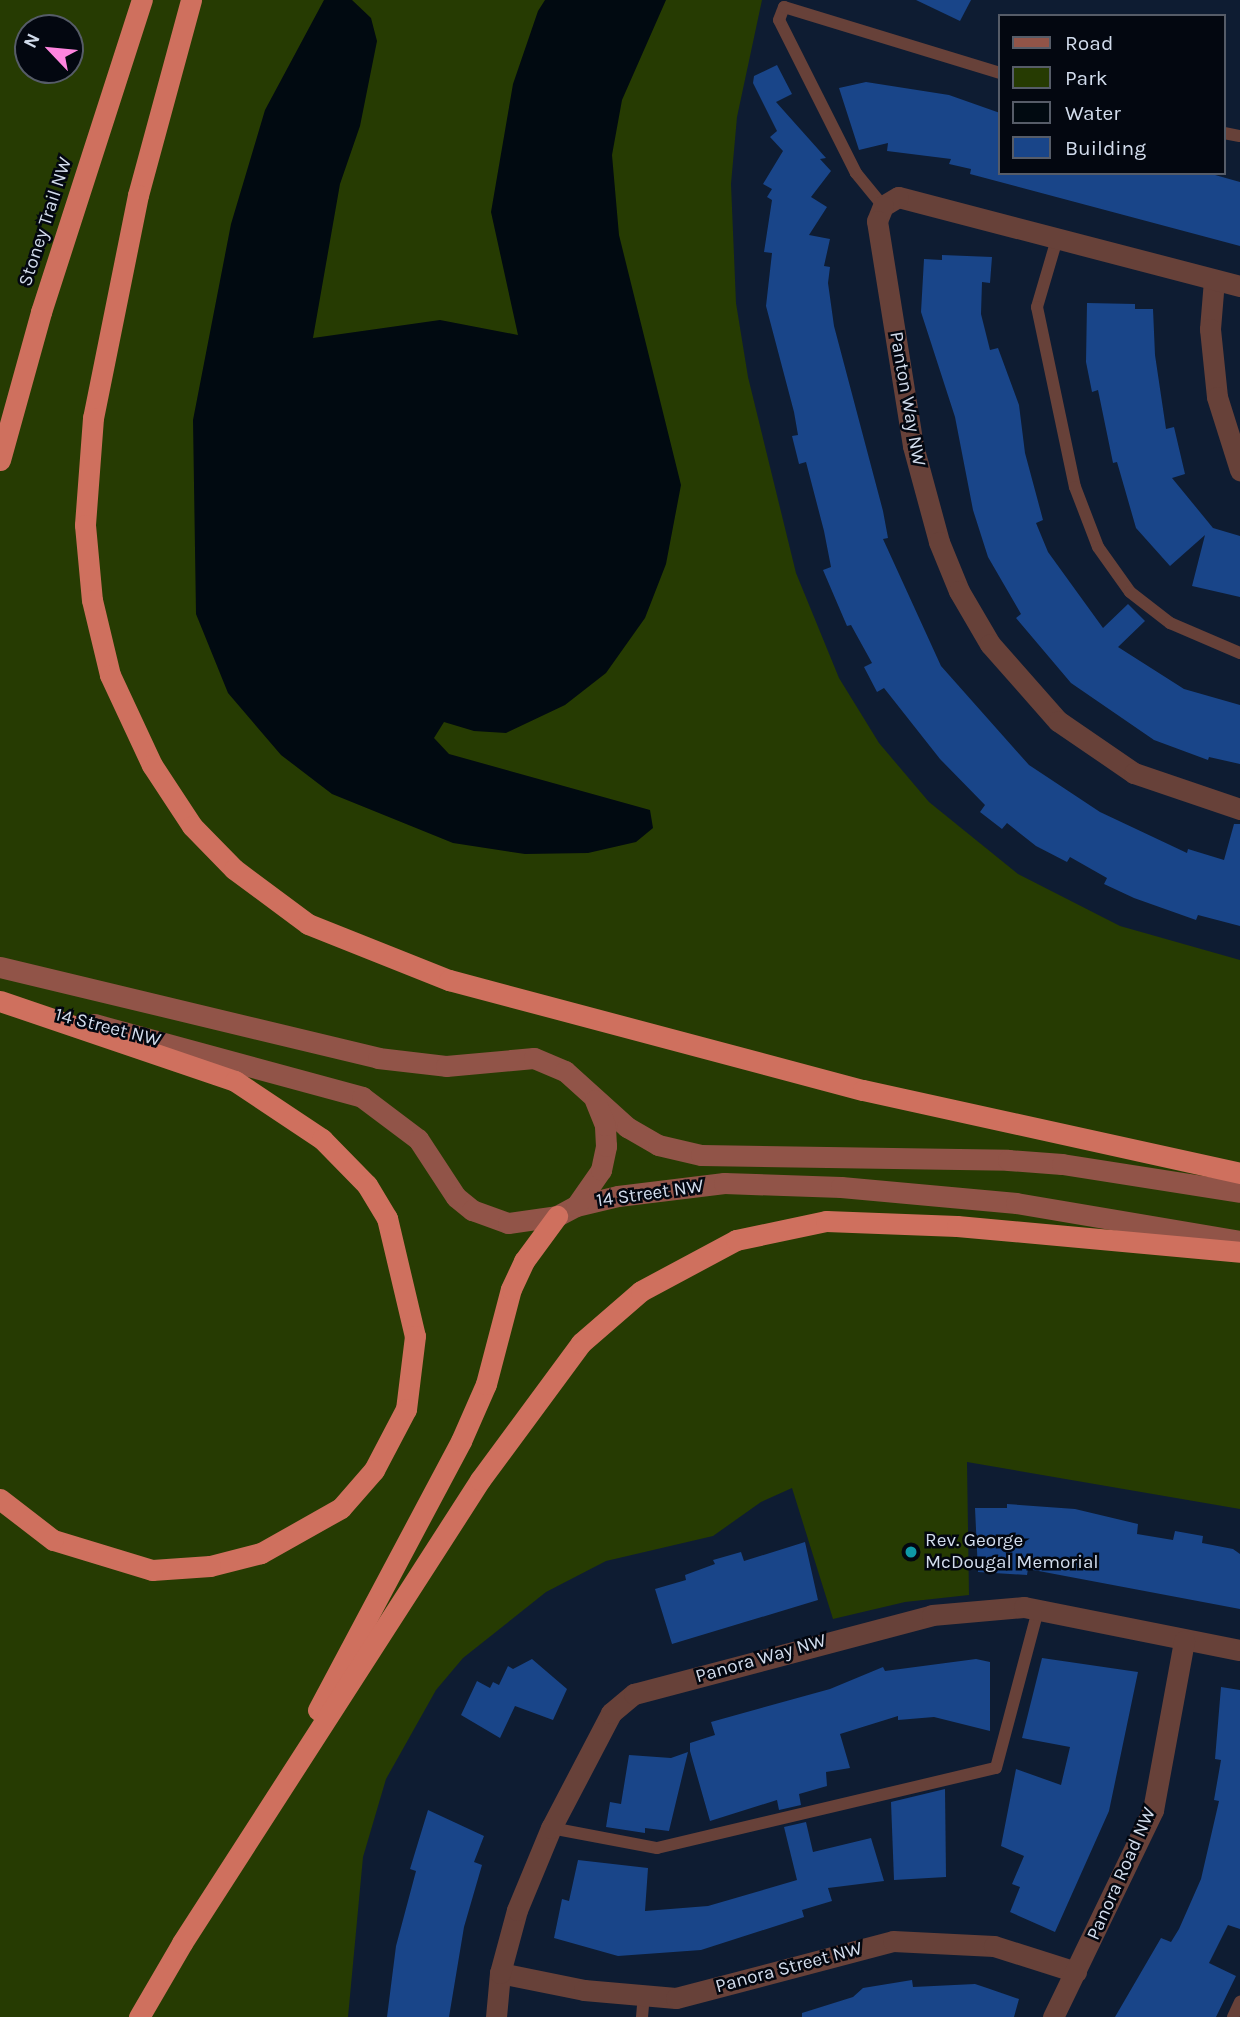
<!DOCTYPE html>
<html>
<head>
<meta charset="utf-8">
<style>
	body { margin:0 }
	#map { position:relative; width:1240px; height:2017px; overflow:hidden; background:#0e1c32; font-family:Karla,sans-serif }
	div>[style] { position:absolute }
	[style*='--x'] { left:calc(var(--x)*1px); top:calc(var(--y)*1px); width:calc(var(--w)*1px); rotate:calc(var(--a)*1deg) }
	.green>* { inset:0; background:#263b02 }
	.water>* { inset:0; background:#010a11 }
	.building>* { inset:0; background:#194589 }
	.lane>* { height:12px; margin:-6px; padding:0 6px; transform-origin:6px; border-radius:6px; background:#674139 }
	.street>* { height:21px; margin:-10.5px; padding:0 10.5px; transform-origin:10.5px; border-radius:10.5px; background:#674139 }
	.secondary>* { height:21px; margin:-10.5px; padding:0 10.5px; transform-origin:10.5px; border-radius:10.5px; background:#915448 }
	.highway>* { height:21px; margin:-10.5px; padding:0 10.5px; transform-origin:10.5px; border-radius:10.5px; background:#cf705e }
	.dots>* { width:19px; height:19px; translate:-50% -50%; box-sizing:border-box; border:4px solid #030710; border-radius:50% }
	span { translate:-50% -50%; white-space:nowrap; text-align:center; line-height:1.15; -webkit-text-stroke:5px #030710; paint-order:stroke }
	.street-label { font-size:19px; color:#d2dcec }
	.poi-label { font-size:19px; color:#d2dcec }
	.left { translate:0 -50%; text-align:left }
	.legend { position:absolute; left:998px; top:14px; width:228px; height:161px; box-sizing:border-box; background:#030710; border:2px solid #565c68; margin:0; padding:9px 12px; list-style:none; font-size:21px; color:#d2dcec }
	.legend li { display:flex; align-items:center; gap:14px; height:35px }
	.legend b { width:35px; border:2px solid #565c68 }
	.north { position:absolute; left:14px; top:14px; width:70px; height:70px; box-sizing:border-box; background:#030710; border:2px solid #565c68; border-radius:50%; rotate:296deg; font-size:19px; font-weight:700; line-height:28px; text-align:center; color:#d2dcec }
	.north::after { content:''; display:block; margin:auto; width:24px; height:32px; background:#ff85df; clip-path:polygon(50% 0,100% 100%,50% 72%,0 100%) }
</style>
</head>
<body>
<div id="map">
	<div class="green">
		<div style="clip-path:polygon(evenodd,0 0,762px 0,737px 117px,731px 184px,736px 303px,748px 377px,796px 573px,839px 678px,879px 743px,929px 802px,1018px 874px,1120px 926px,1240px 960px,1240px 1509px,967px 1462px,969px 1595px,905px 1602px,833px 1619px,792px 1488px,761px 1502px,713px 1536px,606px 1561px,546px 1592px,463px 1658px,436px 1690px,386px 1779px,363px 1857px,348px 2017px,0 2017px,0 0,28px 28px,70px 28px,70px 70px,28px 70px,28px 28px)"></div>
	</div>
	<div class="water">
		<div style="clip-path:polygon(324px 0,352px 0,371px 18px,377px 41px,360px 126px,340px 184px,313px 338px,440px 320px,518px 335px,491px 212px,513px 84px,538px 11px,545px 0,666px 0,622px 100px,612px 155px,619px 235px,681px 485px,666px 564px,645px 618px,606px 673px,565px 705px,506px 733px,474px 731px,444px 722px,434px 738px,449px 754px,650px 810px,653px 828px,636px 842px,588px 853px,525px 854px,453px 843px,332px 794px,281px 755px,228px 693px,196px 614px,193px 420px,231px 224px,265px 110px)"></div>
	</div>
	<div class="building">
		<div style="clip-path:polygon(916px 0,971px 0,960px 21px)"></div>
		<div style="clip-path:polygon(777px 65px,792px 94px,776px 102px,826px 158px,820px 159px,831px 171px,811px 197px,827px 207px,809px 235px,830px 239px,824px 266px,830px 267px,828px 283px,834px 326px,883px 511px,888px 538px,883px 539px,941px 666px,1029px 765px,1100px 812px,1187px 853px,1188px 849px,1224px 860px,1234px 824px,1240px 824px,1240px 926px,1198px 915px,1196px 920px,1134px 898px,1104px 884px,1107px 878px,1070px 857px,1067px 862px,1036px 846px,1007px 823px,1002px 829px,980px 812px,985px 805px,940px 759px,884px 688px,877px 692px,864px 667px,872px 663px,851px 625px,847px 626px,823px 570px,831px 567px,824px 531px,806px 462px,799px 464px,792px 436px,798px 435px,794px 412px,766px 306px,772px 253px,764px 252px,772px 200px,767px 197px,772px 189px,763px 184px,783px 151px,770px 137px,777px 131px,753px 83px,754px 76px)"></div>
		<div style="clip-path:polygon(866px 82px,949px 95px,1000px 113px,1000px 173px,1208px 173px,1240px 182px,1240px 246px,970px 174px,971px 169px,949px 164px,951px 159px,887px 151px,888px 143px,859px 150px,839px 88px)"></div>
		<div style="clip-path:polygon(942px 255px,992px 257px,990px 283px,982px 282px,981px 314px,990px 350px,998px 348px,1019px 405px,1025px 453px,1043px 520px,1036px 523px,1048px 552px,1103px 628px,1128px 604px,1145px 621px,1118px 647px,1184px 689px,1240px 705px,1240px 764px,1209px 757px,1208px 760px,1154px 740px,1071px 683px,1016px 618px,1021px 614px,988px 557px,973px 510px,955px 417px,921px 312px,924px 259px,942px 260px)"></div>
		<div style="clip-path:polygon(1087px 303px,1135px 304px,1135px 309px,1153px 309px,1155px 355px,1166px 429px,1174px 427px,1185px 474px,1172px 478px,1213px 528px,1240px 536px,1240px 597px,1192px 586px,1205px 535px,1170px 566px,1136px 528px,1117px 462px,1113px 463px,1098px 390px,1092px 392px,1086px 362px)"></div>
		<div style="clip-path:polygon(1007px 1504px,1075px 1509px,1138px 1524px,1137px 1534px,1173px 1540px,1175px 1531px,1203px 1536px,1202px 1543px,1233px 1549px,1240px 1554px,1240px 1609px,1028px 1569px,1027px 1575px,978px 1572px,975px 1508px,1007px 1508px)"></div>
		<div style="clip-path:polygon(805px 1542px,818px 1600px,672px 1644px,655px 1589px,686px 1580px,685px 1575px,715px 1564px,713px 1560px,741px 1552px,744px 1561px)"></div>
		<div style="clip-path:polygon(1042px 1658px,1138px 1672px,1109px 1811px,1055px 1932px,1010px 1912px,1020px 1887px,1012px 1884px,1024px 1856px,1001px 1846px,1016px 1769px,1061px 1785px,1070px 1747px,1022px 1738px)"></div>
		<div style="clip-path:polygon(532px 1659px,567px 1689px,553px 1720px,515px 1706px,500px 1738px,461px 1715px,477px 1681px,490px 1688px,493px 1682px,499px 1685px,508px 1666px,513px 1669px)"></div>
		<div style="clip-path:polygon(976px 1659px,990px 1662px,990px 1731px,934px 1717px,898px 1720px,898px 1716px,840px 1734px,850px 1768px,826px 1772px,827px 1786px,799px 1794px,801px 1805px,779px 1810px,777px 1800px,710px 1821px,690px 1751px,690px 1743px,715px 1735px,711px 1722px,830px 1689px,883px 1667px,885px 1671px)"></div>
		<div style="clip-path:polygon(1221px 1687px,1240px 1690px,1240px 1929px,1228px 1925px,1209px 1963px,1236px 1976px,1216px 2017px,1115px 2017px,1161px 1938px,1171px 1942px,1179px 1929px,1201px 1879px,1219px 1801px,1214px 1800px,1221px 1760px,1215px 1759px)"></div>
		<div style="clip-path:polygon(688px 1752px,669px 1831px,645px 1828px,645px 1833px,606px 1827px,610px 1802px,621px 1804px,629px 1755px,671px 1758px)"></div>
		<div style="clip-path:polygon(945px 1789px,946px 1877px,894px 1880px,891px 1802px)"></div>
		<div style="clip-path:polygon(428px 1810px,484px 1836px,474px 1862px,482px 1865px,464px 1927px,449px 2017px,387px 2017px,396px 1946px,416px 1871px,410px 1869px)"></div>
		<div style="clip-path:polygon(806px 1822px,813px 1852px,871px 1838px,884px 1881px,828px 1888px,832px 1901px,802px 1910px,804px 1917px,701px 1950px,618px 1956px,554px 1938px,562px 1899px,569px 1901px,578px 1860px,648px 1868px,645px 1911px,708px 1906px,797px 1880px,784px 1827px)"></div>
		<div style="clip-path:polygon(912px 1980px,913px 1987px,975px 1984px,987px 1988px,1019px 1999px,1014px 2017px,802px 2017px,802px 2013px,853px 1997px,863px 1988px)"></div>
	</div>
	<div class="lane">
		<div style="--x:1224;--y:133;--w:16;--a:11"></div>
		<div style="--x:883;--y:206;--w:43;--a:-129.3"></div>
		<div style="--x:856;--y:173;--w:171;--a:-116.7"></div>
		<div style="--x:779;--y:20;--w:14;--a:-69"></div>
		<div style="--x:784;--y:7;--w:226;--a:17"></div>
		<div style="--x:1057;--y:239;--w:71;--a:106.4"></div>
		<div style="--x:1037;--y:307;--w:184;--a:78.1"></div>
		<div style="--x:1075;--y:487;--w:64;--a:69"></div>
		<div style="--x:1098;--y:547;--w:55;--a:54.6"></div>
		<div style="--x:1130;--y:592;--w:51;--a:37.8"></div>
		<div style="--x:1170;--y:623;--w:76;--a:23.2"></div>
		<div style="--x:551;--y:1828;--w:108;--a:10.7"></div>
		<div style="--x:657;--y:1848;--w:348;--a:-13.3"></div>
		<div style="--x:996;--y:1768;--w:163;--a:-75.1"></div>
		<div style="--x:642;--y:2017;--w:22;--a:-85"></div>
		<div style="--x:1233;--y:2017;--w:17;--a:-65"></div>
	</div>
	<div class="street">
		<div style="--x:1214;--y:280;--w:49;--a:94.7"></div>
		<div style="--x:1210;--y:329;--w:68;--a:84.1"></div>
		<div style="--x:1217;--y:397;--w:77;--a:72.5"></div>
		<div style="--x:1240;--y:286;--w:353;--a:-165.4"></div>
		<div style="--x:898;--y:197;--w:17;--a:149"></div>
		<div style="--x:883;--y:206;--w:16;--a:112"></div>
		<div style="--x:877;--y:221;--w:228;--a:80.9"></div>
		<div style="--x:913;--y:446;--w:99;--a:74.8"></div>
		<div style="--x:939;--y:542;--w:53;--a:67.8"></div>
		<div style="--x:959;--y:591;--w:61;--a:59.7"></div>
		<div style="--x:990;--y:644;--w:103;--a:48.6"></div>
		<div style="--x:1058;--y:721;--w:92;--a:34.4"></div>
		<div style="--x:1134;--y:773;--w:112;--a:18.8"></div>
		<div style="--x:500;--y:1973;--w:86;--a:11.4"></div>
		<div style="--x:584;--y:1990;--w:92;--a:5"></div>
		<div style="--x:676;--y:1998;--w:224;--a:-14.7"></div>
		<div style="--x:893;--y:1941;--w:101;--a:2.8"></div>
		<div style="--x:994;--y:1946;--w:86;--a:17.6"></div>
		<div style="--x:496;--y:2017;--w:44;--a:-84.8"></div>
		<div style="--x:500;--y:1973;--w:65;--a:-74.9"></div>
		<div style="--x:517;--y:1910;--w:89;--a:-67.5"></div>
		<div style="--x:551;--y:1828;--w:130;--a:-62.4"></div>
		<div style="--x:611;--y:1713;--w:30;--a:-40"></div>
		<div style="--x:634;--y:1694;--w:308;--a:-14.8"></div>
		<div style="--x:932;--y:1615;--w:92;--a:-5"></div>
		<div style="--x:1024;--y:1607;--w:220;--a:11.3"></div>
		<div style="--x:1053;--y:2017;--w:230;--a:-64.2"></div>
		<div style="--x:1153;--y:1810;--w:172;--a:-79.6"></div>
	</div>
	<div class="secondary">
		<div style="--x:0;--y:967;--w:389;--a:13.5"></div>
		<div style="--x:378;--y:1058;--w:68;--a:6.7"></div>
		<div style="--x:446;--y:1066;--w:88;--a:-5.2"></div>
		<div style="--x:534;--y:1058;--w:34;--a:23"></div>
		<div style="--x:565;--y:1071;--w:84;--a:42.1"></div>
		<div style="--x:627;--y:1127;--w:36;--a:30"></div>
		<div style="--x:658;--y:1145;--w:44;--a:13.1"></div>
		<div style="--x:701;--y:1155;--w:307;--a:0.9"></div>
		<div style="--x:1008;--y:1160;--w:54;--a:4.2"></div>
		<div style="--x:1062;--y:1164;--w:180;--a:8.9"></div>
		<div style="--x:94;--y:1024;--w:278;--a:15.2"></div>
		<div style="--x:362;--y:1097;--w:70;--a:36.9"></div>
		<div style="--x:418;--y:1139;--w:69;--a:56.8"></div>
		<div style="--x:456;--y:1197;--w:21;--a:39"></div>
		<div style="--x:472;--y:1210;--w:38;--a:20"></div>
		<div style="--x:508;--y:1223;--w:49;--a:-8.1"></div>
		<div style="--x:557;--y:1216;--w:21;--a:-28"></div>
		<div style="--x:576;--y:1206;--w:43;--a:-13.4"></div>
		<div style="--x:618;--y:1196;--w:107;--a:-7"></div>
		<div style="--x:724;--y:1183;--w:117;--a:2"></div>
		<div style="--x:841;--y:1187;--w:176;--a:5.2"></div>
		<div style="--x:1016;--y:1203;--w:227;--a:9.6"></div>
		<div style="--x:576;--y:1206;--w:44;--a:-55.2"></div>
		<div style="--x:601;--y:1170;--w:25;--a:-78"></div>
		<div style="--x:606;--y:1146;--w:21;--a:-93"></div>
		<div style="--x:605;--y:1125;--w:27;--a:-112"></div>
	</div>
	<div class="highway">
		<div style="--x:191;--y:0;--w:202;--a:105.2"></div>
		<div style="--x:138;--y:195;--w:227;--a:101.4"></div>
		<div style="--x:93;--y:418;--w:107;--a:94.3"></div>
		<div style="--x:85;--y:525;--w:75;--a:84.7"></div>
		<div style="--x:92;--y:600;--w:77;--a:76.5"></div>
		<div style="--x:110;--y:675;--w:99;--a:65"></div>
		<div style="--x:152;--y:765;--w:73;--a:56.7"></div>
		<div style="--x:192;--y:826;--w:60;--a:45.7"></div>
		<div style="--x:234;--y:869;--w:92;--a:36.6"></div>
		<div style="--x:308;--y:924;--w:152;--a:21.7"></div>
		<div style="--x:449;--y:980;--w:428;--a:14.9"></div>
		<div style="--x:863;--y:1090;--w:386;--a:12.4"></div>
		<div style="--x:0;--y:460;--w:154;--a:-74.5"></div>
		<div style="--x:41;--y:312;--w:328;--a:-72.1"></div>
		<div style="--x:0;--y:1001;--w:248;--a:18.8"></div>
		<div style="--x:235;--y:1081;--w:105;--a:33.7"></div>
		<div style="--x:322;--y:1139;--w:64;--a:45.6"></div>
		<div style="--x:367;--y:1185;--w:39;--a:59"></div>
		<div style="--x:387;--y:1218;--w:121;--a:76.7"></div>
		<div style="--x:415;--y:1336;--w:74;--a:97"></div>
		<div style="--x:406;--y:1409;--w:69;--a:117.7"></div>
		<div style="--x:374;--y:1470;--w:50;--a:131"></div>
		<div style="--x:341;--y:1508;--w:92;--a:150.6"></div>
		<div style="--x:261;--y:1553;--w:53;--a:165.7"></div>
		<div style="--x:210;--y:1566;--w:58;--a:176.1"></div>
		<div style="--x:152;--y:1570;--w:103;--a:-163.1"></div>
		<div style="--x:53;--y:1540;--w:67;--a:-142.3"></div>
		<div style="--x:318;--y:1710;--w:305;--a:-62"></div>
		<div style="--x:461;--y:1441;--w:62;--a:-66.3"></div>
		<div style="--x:486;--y:1384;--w:98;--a:-75.3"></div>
		<div style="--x:511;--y:1289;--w:31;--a:-65"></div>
		<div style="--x:524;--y:1261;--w:56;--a:-53.7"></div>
		<div style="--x:139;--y:2017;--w:86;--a:-59.8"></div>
		<div style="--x:182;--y:1943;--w:551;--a:-57.23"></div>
		<div style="--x:480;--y:1480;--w:170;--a:-53.6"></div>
		<div style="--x:581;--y:1343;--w:79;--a:-40.9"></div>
		<div style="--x:641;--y:1291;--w:108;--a:-28.2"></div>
		<div style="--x:736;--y:1240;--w:92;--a:-11.9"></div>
		<div style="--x:826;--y:1221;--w:131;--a:2.2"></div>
		<div style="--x:957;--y:1226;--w:284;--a:5.2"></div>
	</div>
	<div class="dots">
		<div style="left:911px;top:1552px;background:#0f9aa8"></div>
	</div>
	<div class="street-label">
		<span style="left:46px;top:222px;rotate:-72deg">Stoney Trail NW</span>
		<span style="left:907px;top:399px;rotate:80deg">Panton Way NW</span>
		<span style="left:108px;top:1028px;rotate:14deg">14 Street NW</span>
		<span style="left:650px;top:1194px;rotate:-8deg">14 Street NW</span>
		<span style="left:761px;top:1659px;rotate:-16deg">Panora Way NW</span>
		<span style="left:1122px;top:1874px;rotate:-66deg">Panora Road NW</span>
		<span style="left:789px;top:1968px;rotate:-15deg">Panora Street NW</span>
	</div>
	<div class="poi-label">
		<span class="left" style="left:925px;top:1552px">Rev. George<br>McDougal Memorial</span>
	</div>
	<ul class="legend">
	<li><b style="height:9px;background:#915448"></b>Road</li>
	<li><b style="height:19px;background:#263b02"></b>Park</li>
	<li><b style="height:19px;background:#010a11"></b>Water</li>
	<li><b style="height:19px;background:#194589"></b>Building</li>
	</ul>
	<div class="north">N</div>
</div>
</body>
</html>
